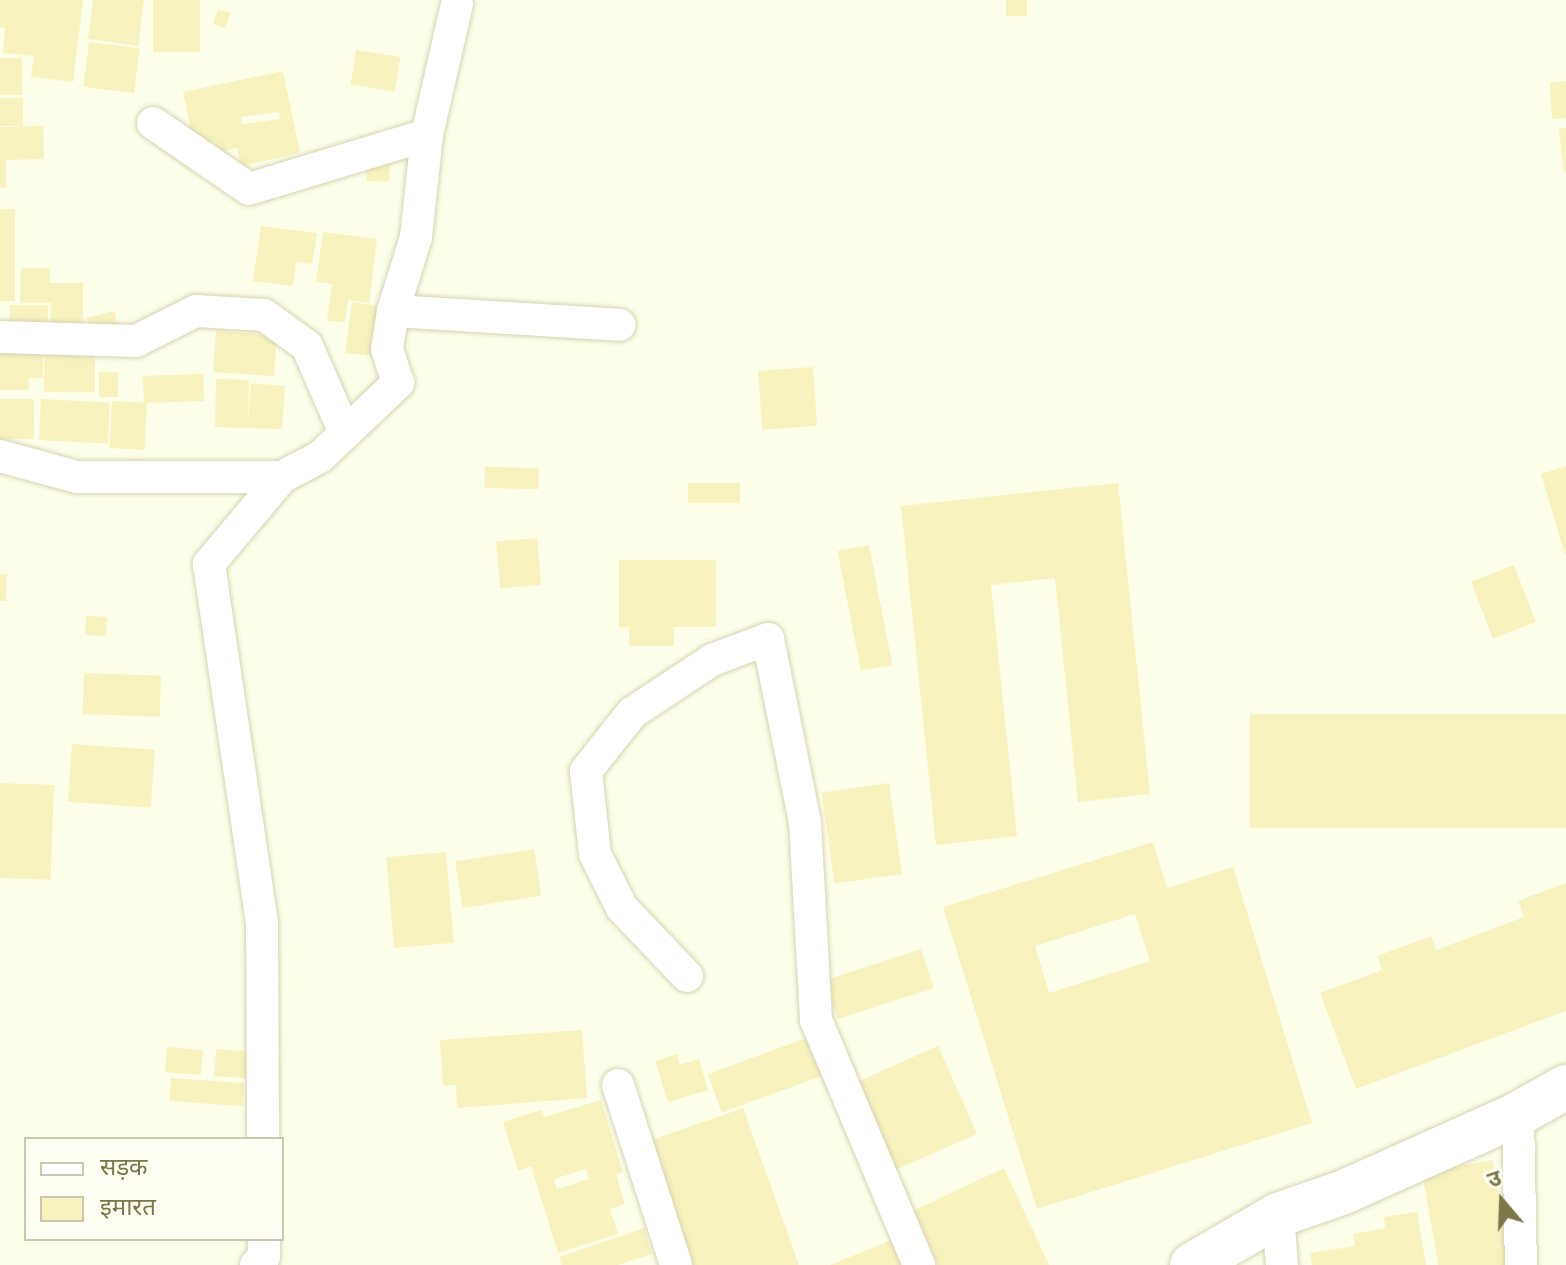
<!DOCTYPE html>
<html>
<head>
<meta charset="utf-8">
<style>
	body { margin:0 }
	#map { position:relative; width:1566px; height:1265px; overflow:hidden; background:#fcfeea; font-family:"Asap Condensed","Noto Sans Devanagari",sans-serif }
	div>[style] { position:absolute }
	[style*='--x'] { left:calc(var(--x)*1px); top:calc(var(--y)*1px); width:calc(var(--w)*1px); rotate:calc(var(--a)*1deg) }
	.building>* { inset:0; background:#f7f2be; transform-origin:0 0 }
	.roads { filter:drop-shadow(0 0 2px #d5d3b0) drop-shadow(0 0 2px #d5d3b0) }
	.street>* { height:32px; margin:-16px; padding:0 16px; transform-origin:16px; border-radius:16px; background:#fff }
	.secondary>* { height:44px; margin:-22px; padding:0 22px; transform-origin:22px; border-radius:22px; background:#fff }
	span { translate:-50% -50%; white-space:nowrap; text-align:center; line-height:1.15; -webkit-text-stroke:7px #fefff2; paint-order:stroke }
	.legend { position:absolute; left:24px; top:1137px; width:260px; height:104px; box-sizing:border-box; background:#fefff2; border:2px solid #cac8ae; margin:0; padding:10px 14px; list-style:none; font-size:24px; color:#7d7649 }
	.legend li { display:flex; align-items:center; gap:16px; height:40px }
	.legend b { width:40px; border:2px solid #cac8ae }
	.north { position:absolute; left:1462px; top:1161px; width:80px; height:80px; -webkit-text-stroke:6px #fefff2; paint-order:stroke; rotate:341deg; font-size:22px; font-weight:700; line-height:32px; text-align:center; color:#7d7649 }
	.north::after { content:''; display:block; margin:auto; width:28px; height:36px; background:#7d7649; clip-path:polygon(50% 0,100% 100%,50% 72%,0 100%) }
</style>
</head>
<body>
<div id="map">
	<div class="building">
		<div style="clip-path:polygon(0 0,83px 0,73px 82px,31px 77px,34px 56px,3px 53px,5px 28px,0 27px)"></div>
		<div style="clip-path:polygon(93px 0,144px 0,138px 46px,88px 39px)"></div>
		<div style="left:153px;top:0;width:47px;height:52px"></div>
		<div style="left:1006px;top:0;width:21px;height:16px"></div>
		<div style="left:218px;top:9px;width:13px;height:16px;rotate:18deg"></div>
		<div style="left:89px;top:42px;width:51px;height:45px;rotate:7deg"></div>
		<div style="left:356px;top:50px;width:45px;height:35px;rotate:9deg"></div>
		<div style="left:22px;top:58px;width:37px;height:22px;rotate:90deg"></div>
		<div style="clip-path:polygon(evenodd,283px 71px,300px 153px,241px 166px,237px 148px,217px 152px,215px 141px,194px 145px,183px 92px,283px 71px,279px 112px,280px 119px,242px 124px,241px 117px,279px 112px)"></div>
		<div style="clip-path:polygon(1566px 81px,1566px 118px,1552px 119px,1550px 83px)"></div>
		<div style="left:0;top:98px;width:23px;height:28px"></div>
		<div style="clip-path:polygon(43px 126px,44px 159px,6px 160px,6px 188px,0 188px,0 127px)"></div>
		<div style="clip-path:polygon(1566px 128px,1566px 172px,1564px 172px,1559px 129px)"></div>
		<div style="left:367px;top:162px;width:23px;height:19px;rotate:2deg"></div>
		<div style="left:0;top:209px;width:15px;height:92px"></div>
		<div style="clip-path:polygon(261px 226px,317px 233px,312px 264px,296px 262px,293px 286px,253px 281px)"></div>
		<div style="clip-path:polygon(323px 232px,377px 239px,369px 303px,348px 300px,345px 322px,327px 321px,332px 284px,316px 282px)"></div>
		<div style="clip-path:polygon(21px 268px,50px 268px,50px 283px,83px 283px,83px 333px,50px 333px,51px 303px,20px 303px)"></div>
		<div style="clip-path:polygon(352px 302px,387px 307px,374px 356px,345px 353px)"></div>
		<div style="left:10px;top:305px;width:38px;height:30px"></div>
		<div style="left:114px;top:311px;width:21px;height:28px;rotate:76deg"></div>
		<div style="left:216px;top:331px;width:61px;height:41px;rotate:4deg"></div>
		<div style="clip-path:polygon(0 341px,43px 341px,43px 378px,29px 378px,29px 390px,0 390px)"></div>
		<div style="left:95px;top:342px;width:50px;height:51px;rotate:90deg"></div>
		<div style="left:813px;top:367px;width:59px;height:55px;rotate:86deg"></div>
		<div style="left:99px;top:372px;width:19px;height:25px"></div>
		<div style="left:203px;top:374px;width:27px;height:60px;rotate:88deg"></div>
		<div style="clip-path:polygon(216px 379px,249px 380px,248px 425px,251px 383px,285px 386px,282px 429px,215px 427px)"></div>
		<div style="left:0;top:399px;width:34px;height:40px"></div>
		<div style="left:41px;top:399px;width:69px;height:41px;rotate:3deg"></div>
		<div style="left:112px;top:401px;width:35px;height:47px;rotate:3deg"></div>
		<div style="clip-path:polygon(1566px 466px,1566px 554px,1565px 554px,1541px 474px)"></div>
		<div style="left:485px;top:467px;width:54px;height:21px;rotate:1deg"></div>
		<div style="left:688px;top:483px;width:52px;height:20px"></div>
		<div style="clip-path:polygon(1118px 483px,1150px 794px,1078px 802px,1055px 578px,991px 585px,1017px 836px,936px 845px,901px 506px)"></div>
		<div style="left:537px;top:538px;width:47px;height:41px;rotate:85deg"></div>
		<div style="left:869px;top:545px;width:122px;height:32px;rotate:79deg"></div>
		<div style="clip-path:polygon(619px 560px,716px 560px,716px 627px,674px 627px,674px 646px,629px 646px,629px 627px,619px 627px)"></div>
		<div style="left:1514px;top:565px;width:61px;height:46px;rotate:69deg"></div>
		<div style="clip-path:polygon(0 574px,7px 574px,6px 601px,0 601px)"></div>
		<div style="left:86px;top:616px;width:21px;height:19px;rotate:3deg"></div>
		<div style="left:84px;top:673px;width:77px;height:41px;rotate:2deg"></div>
		<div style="left:1566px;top:714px;width:114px;height:316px;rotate:90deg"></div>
		<div style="left:72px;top:744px;width:83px;height:58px;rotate:4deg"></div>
		<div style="left:0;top:783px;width:54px;height:95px;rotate:2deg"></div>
		<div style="left:889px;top:783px;width:92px;height:68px;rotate:82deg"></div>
		<div style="clip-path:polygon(evenodd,1153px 842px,1167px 888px,1233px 867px,1312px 1123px,1037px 1209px,943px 907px,1153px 842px,1135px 914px,1150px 961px,1049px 993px,1035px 946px,1135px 914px)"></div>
		<div style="left:534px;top:849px;width:47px;height:80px;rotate:81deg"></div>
		<div style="left:446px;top:852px;width:91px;height:60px;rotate:85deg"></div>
		<div style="clip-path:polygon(1566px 883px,1566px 1011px,1356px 1089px,1320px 993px,1382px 970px,1377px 956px,1431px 936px,1436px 950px,1524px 917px,1518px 901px)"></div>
		<div style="left:921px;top:949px;width:41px;height:101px;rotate:72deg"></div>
		<div style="clip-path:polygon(582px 1030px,587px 1098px,457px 1108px,456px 1085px,443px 1086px,440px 1040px)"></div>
		<div style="left:812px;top:1036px;width:41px;height:111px;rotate:70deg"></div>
		<div style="left:938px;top:1046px;width:96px;height:88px;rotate:66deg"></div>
		<div style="left:167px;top:1047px;width:36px;height:25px;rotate:5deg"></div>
		<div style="left:216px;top:1049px;width:32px;height:27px;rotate:4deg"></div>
		<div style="clip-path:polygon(677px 1054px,680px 1065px,699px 1059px,708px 1090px,668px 1102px,655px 1061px)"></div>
		<div style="left:171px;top:1078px;width:73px;height:23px;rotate:4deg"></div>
		<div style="clip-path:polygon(evenodd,601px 1100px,623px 1172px,616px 1174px,625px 1204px,610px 1209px,618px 1234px,558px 1253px,531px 1166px,518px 1171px,503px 1122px,541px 1110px,544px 1117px,601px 1100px,586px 1169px,589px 1179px,557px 1189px,554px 1179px,586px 1169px)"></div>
		<div style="clip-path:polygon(743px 1108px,799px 1265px,689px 1265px,646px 1142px)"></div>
		<div style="left:1493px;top:1160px;width:107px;height:72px;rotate:80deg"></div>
		<div style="clip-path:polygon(1004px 1168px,1049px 1265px,938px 1265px,913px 1211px)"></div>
		<div style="clip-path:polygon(1417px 1212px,1426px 1265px,1312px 1265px,1310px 1253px,1355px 1246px,1353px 1234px,1385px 1228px,1384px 1217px)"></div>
		<div style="clip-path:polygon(644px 1228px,652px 1254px,618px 1265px,562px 1265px,559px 1257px)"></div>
		<div style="clip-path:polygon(897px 1238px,908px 1265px,830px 1265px)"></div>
	</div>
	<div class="roads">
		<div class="street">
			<div style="--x:153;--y:123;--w:116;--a:34.5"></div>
			<div style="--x:249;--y:189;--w:186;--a:-16.9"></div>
			<div style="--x:393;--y:311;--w:227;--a:3.5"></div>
			<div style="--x:0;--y:337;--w:136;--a:1.7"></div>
			<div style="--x:136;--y:341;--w:67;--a:-26.6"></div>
			<div style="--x:196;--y:311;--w:68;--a:3.4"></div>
			<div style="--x:264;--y:315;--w:53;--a:35.8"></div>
			<div style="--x:307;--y:346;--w:95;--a:66.4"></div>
			<div style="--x:0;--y:456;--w:80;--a:15.3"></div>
			<div style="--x:77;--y:477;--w:205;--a:0"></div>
			<div style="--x:282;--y:477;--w:114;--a:130"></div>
			<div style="--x:209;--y:564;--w:365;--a:81.6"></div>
			<div style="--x:262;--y:925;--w:214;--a:89.7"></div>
			<div style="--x:282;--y:477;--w:43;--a:-27.8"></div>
			<div style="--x:320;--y:457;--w:108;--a:-43.5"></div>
			<div style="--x:398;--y:383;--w:36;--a:-108"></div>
			<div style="--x:387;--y:349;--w:38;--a:-81"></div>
			<div style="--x:393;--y:311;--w:77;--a:-72.7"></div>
			<div style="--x:416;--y:237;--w:103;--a:-83.8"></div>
			<div style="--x:427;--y:135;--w:134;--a:-77.1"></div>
			<div style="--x:687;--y:976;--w:94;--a:-133.7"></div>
			<div style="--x:622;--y:908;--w:60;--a:-116.6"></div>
			<div style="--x:595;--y:854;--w:83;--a:-96.2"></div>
			<div style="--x:586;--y:771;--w:74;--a:-51.6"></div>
			<div style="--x:632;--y:713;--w:96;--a:-33.5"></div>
			<div style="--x:712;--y:660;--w:60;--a:-20.6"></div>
			<div style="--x:768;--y:639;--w:187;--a:78.6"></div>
			<div style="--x:805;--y:822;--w:198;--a:86.8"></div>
			<div style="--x:816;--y:1020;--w:266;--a:67.2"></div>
			<div style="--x:618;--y:1085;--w:189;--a:72.1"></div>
			<div style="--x:1518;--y:1114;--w:151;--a:88.9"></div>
			<div style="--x:1278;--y:1215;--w:50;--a:85.4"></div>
			<div style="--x:256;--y:1265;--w:11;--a:-45"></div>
			<div style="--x:264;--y:1257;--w:18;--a:-90"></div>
		</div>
		<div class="secondary">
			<div style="--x:1192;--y:1265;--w:99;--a:-30.2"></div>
			<div style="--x:1278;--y:1215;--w:70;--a:-19.2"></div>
			<div style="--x:1344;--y:1192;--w:191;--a:-24.1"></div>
			<div style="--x:1518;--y:1114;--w:55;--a:-29.4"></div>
		</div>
	</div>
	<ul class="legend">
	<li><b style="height:10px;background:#fff"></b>सड़क</li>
	<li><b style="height:22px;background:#f7f2be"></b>इमारत</li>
	</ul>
	<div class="north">उ</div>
</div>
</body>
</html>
